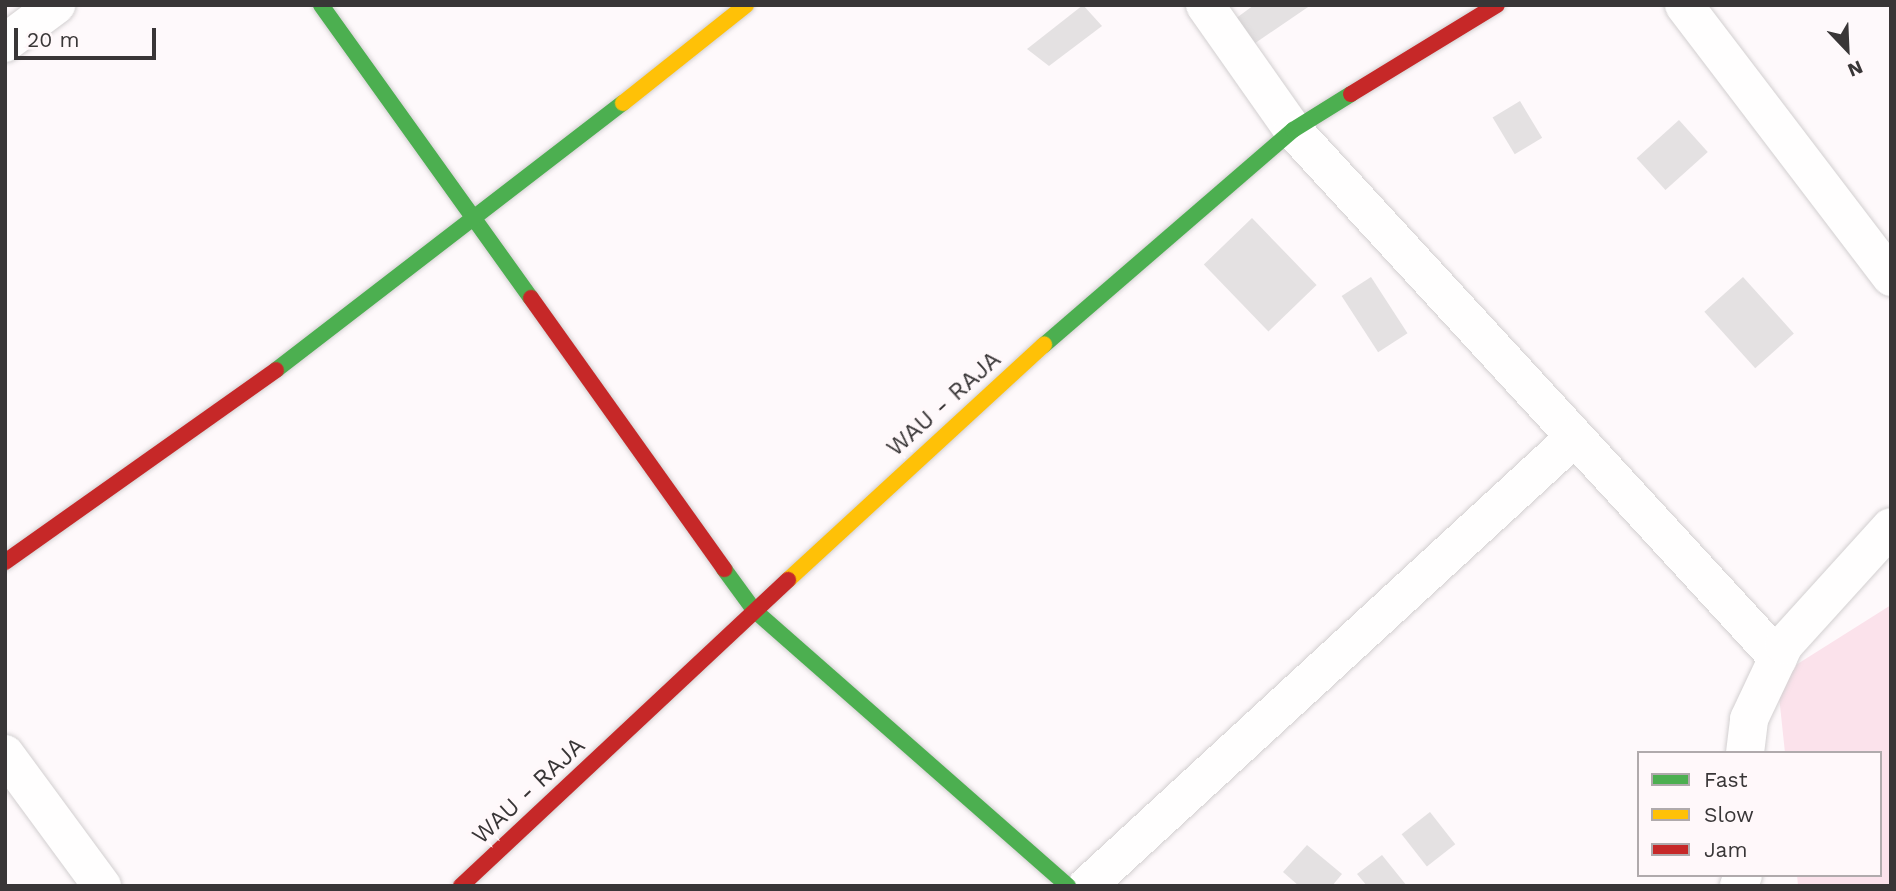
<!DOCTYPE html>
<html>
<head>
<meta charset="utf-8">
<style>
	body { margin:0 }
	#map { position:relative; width:1896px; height:891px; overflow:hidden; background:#fef9fb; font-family:"Work Sans",sans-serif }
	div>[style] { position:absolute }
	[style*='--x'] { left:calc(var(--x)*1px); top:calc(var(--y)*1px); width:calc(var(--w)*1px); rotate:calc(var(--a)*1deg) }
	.green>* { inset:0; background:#fbe2eb }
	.building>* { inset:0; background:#e4e1e2; transform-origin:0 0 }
	.roads { filter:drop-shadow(0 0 2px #d2cfd0) drop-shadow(0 0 2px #d2cfd0) }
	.street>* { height:38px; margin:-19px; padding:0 19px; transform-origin:19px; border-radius:19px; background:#fffefe }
	.fast>* { height:16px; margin:-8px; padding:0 8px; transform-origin:8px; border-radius:8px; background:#4caf50 }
	.slow>* { height:16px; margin:-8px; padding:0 8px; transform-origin:8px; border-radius:8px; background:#ffc107 }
	.jam>* { height:16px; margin:-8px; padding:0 8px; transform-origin:8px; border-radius:8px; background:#c62828 }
	span { translate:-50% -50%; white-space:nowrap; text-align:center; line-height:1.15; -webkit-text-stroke:6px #fff8fa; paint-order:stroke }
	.street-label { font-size:24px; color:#393637 }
	.frame { position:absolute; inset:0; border:7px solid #393637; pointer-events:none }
	.legend { position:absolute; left:1637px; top:751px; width:245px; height:126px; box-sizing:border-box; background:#fff8fa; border:2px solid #b0aaac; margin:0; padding:9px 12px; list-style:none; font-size:21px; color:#393637 }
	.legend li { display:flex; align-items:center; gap:14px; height:35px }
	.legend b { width:35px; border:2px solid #b0aaac }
	.north { position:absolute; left:1812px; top:14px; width:70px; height:70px; -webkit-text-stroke:5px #fff8fa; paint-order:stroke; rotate:157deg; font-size:19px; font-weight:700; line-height:28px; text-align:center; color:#393637 }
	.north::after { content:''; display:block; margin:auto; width:24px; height:32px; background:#393637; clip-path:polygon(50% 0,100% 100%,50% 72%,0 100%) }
	.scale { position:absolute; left:14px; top:28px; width:142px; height:32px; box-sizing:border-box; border:4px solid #393637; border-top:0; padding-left:9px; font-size:21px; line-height:24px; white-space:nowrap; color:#393637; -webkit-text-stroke:5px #fff8fa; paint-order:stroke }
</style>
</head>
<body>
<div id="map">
	<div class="green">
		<div style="clip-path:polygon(1891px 605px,1891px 886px,1798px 886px,1797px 875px,1880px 875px,1880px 753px,1785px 753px,1777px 677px)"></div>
	</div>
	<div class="building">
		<div style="clip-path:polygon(1083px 5px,1102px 26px,1049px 66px,1027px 49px)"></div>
		<div style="clip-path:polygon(1254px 5px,1311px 5px,1248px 48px,1231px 22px)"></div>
		<div style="left:1520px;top:101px;width:43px;height:32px;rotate:59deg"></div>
		<div style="left:1679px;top:120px;width:43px;height:57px;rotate:48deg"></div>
		<div style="left:1252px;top:218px;width:93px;height:67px;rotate:46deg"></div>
		<div style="left:1371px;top:277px;width:67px;height:35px;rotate:57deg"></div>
		<div style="left:1743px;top:277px;width:76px;height:52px;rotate:48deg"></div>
		<div style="left:1430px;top:812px;width:41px;height:36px;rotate:52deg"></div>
		<div style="clip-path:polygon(1307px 845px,1342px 874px,1332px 886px,1299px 886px,1283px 872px)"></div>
		<div style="clip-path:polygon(1382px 855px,1407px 886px,1367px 886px,1357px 874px)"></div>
	</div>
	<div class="roads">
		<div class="street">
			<div style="--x:1205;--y:5;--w:153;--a:54.9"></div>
			<div style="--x:1293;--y:130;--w:717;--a:47.43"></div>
			<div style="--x:1684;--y:5;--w:342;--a:52.7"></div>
			<div style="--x:5;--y:43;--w:64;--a:-36.7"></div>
			<div style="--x:1745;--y:753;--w:34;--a:-83"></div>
			<div style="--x:1749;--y:719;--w:82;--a:-64.7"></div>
			<div style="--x:1784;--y:645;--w:159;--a:-47.8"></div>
			<div style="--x:5;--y:754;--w:164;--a:53.7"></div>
			<div style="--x:1087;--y:886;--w:663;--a:-42.62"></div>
			<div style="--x:1739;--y:886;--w:12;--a:-70"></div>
		</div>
		<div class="fast">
			<div style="--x:321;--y:5;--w:360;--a:54.4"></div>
			<div style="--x:1044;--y:345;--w:329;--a:-40.8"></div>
			<div style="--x:1293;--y:130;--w:68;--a:-31.8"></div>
			<div style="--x:276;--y:370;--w:438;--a:-37.6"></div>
			<div style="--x:724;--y:569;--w:51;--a:53.8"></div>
			<div style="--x:754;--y:610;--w:418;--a:41.3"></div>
		</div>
		<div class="slow">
			<div style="--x:623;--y:103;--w:157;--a:-38.5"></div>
			<div style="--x:788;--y:580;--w:348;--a:-42.6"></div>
		</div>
		<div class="jam">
			<div style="--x:1351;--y:94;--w:171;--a:-31.4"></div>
			<div style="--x:531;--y:298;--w:333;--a:54.5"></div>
			<div style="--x:5;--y:562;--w:332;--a:-35.3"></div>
			<div style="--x:461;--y:886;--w:448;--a:-43.1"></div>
		</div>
	</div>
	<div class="street-label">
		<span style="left:944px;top:404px;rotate:-42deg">WAU - RAJA</span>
		<span style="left:529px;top:791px;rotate:-43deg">WAU - RAJA</span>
	</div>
	<div class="frame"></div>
	<ul class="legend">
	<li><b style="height:9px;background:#4caf50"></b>Fast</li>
	<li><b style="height:9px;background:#ffc107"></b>Slow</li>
	<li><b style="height:9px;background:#c62828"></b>Jam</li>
	</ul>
	<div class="north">N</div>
	<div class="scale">20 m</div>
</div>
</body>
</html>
